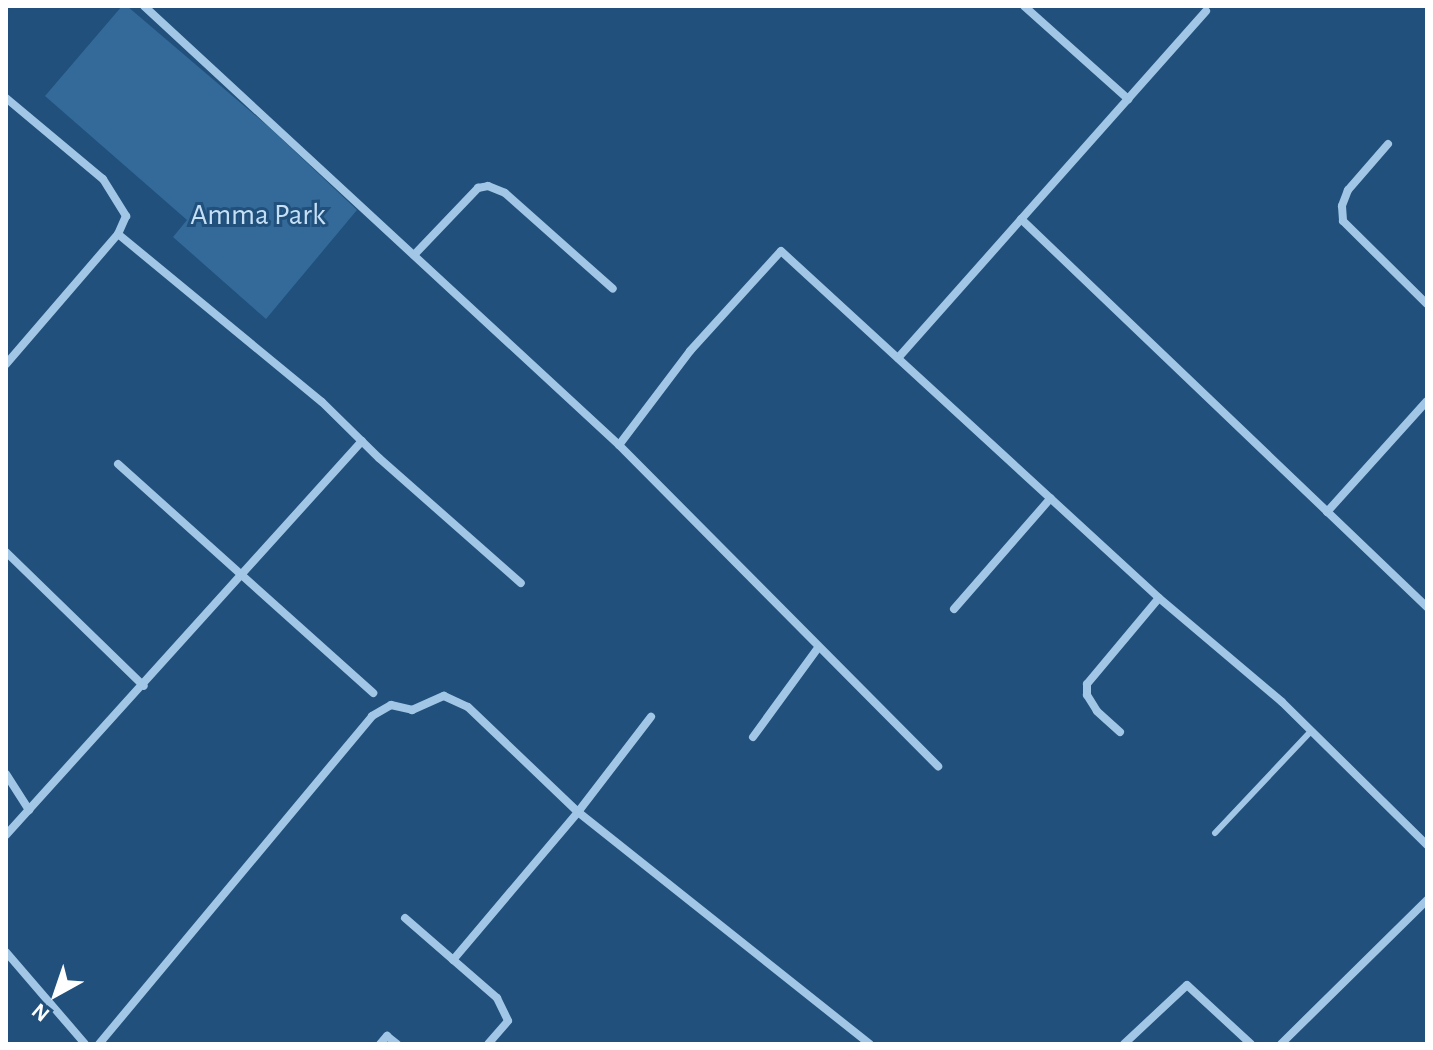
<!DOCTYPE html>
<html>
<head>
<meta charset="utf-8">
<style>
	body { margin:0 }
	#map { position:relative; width:1433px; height:1050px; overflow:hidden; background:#20507b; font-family:"Alegreya Sans",sans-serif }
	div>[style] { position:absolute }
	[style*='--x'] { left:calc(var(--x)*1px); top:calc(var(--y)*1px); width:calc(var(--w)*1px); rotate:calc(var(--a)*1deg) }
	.green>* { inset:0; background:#336a99 }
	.service>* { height:6px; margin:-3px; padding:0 3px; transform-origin:3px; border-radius:3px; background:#a2c7e6 }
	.minor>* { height:8px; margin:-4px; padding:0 4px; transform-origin:4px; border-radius:4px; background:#a2c7e6 }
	span { translate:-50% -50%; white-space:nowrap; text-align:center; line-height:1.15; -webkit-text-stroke:6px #20507b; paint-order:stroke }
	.park-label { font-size:30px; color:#c5dff5 }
	.frame { position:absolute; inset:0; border:8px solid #fff; pointer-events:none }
	.north { position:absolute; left:16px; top:954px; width:80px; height:80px; -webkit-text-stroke:6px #20507b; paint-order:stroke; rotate:220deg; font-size:22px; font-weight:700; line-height:32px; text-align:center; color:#fff }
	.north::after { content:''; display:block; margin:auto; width:28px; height:36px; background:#fff; clip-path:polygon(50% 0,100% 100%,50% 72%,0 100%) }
</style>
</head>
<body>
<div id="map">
	<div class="green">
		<div style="clip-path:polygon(122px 6px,127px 6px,269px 127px,357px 210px,266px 319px,173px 237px,187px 220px,45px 96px)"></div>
	</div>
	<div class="service">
		<div style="--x:1215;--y:833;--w:140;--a:-46.7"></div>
	</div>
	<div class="minor">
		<div style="--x:144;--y:6;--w:647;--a:42.74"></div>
		<div style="--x:619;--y:445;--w:453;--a:45.2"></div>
		<div style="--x:1024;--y:6;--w:140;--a:41.8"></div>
		<div style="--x:6;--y:98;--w:126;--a:39.9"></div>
		<div style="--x:103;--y:179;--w:44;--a:58.1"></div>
		<div style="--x:126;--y:216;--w:20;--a:114"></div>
		<div style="--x:118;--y:234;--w:172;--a:130.7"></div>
		<div style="--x:1388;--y:144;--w:61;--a:131"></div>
		<div style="--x:1348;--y:190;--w:17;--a:111"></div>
		<div style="--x:1342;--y:206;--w:15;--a:86"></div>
		<div style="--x:1343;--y:221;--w:118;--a:44.7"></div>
		<div style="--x:1021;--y:219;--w:562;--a:43.7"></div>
		<div style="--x:118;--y:234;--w:264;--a:39.5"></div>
		<div style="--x:322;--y:402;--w:80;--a:44.5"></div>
		<div style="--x:379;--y:458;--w:189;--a:41.4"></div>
		<div style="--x:414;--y:255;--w:93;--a:-46.3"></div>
		<div style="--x:478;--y:188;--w:10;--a:-11"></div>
		<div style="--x:488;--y:186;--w:18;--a:22"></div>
		<div style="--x:505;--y:193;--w:144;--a:41.6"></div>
		<div style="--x:898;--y:358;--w:464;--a:-48.4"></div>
		<div style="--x:619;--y:445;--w:118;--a:-52.9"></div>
		<div style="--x:690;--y:351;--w:135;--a:-47.7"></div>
		<div style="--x:781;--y:251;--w:513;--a:42.55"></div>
		<div style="--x:1159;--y:598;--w:161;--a:40.2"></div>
		<div style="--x:1282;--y:702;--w:204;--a:44.6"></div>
		<div style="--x:118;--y:464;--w:343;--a:41.9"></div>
		<div style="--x:1327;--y:512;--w:149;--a:-48"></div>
		<div style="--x:6;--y:552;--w:192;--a:44.2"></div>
		<div style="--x:954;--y:609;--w:147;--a:-48.9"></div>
		<div style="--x:1120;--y:732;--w:31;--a:-138"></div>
		<div style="--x:1097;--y:711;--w:19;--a:-122"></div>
		<div style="--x:1087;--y:695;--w:11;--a:-90"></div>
		<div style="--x:1087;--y:684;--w:112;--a:-50.1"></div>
		<div style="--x:753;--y:737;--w:110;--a:-53.9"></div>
		<div style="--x:6;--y:774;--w:43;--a:57.4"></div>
		<div style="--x:6;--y:835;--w:531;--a:-47.9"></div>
		<div style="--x:405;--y:918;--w:122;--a:41"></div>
		<div style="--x:497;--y:998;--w:25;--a:64"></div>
		<div style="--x:508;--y:1021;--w:30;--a:131"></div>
		<div style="--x:6;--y:952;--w:121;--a:49.3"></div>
		<div style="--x:453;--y:960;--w:194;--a:-49.8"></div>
		<div style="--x:578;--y:812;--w:120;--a:-52.5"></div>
		<div style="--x:99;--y:1044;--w:427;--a:-50.2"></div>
		<div style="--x:372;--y:716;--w:22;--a:-30"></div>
		<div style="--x:391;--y:705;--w:22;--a:13"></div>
		<div style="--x:412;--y:710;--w:35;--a:-24"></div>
		<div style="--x:444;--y:696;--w:26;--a:25"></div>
		<div style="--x:468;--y:707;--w:152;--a:43.7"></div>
		<div style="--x:578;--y:812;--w:373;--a:38.5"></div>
		<div style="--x:380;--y:1044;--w:11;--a:-49"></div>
		<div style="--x:387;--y:1036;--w:13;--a:39"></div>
		<div style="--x:1124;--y:1044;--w:86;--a:-43.1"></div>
		<div style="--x:1187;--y:985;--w:87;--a:42.7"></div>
		<div style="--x:1281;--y:1044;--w:205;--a:-44.6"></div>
	</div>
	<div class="park-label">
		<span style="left:258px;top:215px">Amma Park</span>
	</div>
	<div class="frame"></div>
	<div class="north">N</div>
</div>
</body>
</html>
